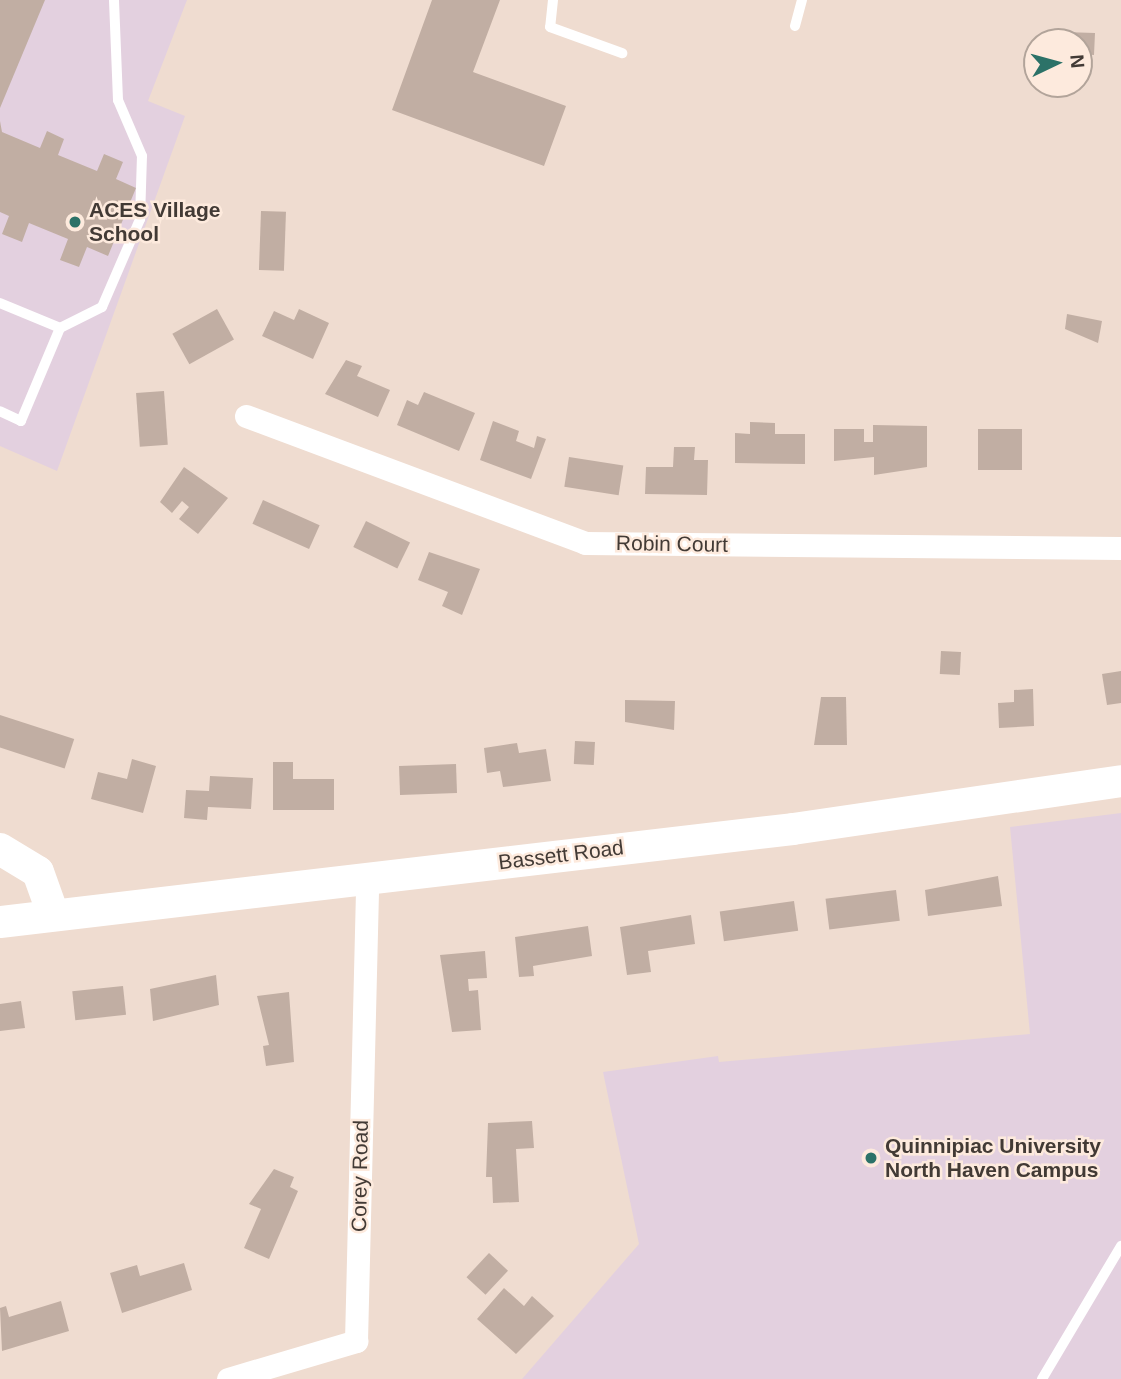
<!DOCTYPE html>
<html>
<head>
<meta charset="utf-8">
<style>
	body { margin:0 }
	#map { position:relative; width:1121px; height:1379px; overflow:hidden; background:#efdcd0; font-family:Helvetica,sans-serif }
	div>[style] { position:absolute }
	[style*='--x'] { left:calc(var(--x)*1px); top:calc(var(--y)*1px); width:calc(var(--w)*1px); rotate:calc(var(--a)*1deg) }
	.education>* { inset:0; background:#e3d0df }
	.building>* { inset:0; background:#c1aea3; transform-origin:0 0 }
	.lane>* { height:10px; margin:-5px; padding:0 5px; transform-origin:5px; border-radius:5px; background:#fff }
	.street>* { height:23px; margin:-11.5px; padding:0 11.5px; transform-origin:11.5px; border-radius:11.5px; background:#fff }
	.secondary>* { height:32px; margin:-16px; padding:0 16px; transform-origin:16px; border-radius:16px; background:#fff }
	.dots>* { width:19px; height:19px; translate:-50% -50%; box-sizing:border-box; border:4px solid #fdeadd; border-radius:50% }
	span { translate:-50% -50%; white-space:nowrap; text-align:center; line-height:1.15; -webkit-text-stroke:5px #fdeadd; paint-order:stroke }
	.poi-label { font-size:21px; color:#423a35; font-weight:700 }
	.left { translate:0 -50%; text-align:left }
	.street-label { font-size:21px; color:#423a35 }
	.north { position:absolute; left:1023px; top:28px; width:70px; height:70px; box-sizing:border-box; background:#fdeadd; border:2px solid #b2a49a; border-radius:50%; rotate:85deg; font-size:19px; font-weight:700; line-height:28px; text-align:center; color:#423a35 }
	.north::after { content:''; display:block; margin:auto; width:24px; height:32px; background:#2c7268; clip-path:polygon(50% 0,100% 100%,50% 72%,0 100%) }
</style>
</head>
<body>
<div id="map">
	<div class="education">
		<div style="clip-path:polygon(0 0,187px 0,148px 101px,185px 116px,57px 471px,0 446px)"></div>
		<div style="clip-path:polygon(1121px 813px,1121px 1379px,522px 1379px,639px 1244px,603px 1072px,718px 1056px,719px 1062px,1030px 1034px,1010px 827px)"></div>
	</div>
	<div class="building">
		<div style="clip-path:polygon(0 0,45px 0,0 108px)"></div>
		<div style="clip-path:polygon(432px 0,500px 0,473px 72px,566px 106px,544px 166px,392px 110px)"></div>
		<div style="clip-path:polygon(1064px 32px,1095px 33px,1094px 55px,1079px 54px,1079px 42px,1063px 42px)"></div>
		<div style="clip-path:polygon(0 121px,2px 132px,40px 148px,47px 131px,64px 139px,58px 155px,97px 171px,104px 154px,123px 162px,116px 179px,136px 188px,108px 256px,87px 247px,79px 267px,60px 260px,68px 239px,29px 223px,22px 242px,2px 234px,9px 216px,0 212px)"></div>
		<div style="left:261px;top:211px;width:25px;height:59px;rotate:2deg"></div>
		<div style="left:217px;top:309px;width:35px;height:51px;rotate:61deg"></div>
		<div style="clip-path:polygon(299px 309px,329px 323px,313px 359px,262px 336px,274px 311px,294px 320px)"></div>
		<div style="clip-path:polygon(1067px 314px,1102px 321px,1098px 343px,1065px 329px)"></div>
		<div style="clip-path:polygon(346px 360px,362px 366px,357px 376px,390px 390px,378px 417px,325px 394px)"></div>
		<div style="left:164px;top:391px;width:54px;height:28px;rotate:86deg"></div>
		<div style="clip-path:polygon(424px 392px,475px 413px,459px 451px,397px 425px,407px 400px,418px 405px)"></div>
		<div style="clip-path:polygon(493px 421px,519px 431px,516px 441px,534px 448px,537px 436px,546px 439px,531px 479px,480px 460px)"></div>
		<div style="clip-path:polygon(750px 422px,775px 423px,775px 434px,805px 434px,805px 464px,735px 463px,735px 433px,750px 434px)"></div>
		<div style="clip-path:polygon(873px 425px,927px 426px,927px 467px,874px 475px,874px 457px,834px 461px,834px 429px,864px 429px,864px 442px,873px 442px)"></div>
		<div style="left:978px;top:429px;width:44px;height:41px"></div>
		<div style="clip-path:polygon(674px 447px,695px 447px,694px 460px,708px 460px,707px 495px,645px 494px,646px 467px,673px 467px)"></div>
		<div style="left:569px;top:457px;width:55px;height:30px;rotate:9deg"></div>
		<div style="clip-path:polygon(184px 467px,228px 498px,198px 534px,179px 519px,189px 507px,182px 501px,172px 513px,160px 502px)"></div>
		<div style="left:263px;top:500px;width:62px;height:26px;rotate:24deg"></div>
		<div style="left:366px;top:521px;width:49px;height:29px;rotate:26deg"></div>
		<div style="clip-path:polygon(429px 552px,480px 569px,462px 615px,442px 606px,448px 592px,418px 580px)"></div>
		<div style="left:941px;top:651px;width:20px;height:23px;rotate:3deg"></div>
		<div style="clip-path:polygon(1121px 671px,1121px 703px,1107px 705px,1102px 674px)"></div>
		<div style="clip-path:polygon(1033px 689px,1034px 726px,999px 728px,998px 703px,1014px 702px,1014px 690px)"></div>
		<div style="clip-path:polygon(821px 697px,846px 697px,847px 745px,814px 745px)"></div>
		<div style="clip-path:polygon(625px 700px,675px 701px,674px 730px,625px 722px)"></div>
		<div style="left:0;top:715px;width:78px;height:31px;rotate:18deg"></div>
		<div style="left:575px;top:741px;width:20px;height:23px;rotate:3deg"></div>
		<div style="clip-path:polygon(517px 743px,519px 753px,546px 749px,551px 781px,503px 787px,500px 771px,487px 773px,484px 748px)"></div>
		<div style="clip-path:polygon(132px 759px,156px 766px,143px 813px,91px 799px,98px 772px,127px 779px)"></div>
		<div style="clip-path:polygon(273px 762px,293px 762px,293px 779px,334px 779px,334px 810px,273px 810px)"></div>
		<div style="left:456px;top:764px;width:29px;height:57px;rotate:88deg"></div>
		<div style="clip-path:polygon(210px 776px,253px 778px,251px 809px,208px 807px,207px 820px,184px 818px,186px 790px,209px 791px)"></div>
		<div style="clip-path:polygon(998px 876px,1002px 906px,928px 916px,925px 890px)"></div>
		<div style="left:896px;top:890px;width:31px;height:71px;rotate:83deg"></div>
		<div style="left:794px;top:901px;width:30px;height:75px;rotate:82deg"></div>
		<div style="clip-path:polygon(691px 915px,695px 944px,648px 951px,651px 972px,627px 975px,620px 927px)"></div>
		<div style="clip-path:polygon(588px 926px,592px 956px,533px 966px,534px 976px,519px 977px,515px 937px)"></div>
		<div style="clip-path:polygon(485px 951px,487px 978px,468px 979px,469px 991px,478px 990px,481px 1030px,452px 1032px,440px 955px)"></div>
		<div style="clip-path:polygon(216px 975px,219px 1005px,153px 1021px,150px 989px)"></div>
		<div style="left:123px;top:986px;width:29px;height:51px;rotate:84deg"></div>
		<div style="clip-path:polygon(289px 992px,294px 1062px,266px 1066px,263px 1046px,269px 1045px,257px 996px)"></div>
		<div style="clip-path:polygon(21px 1001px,25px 1028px,0 1031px,0 1004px)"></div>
		<div style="clip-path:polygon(532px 1121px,534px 1148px,516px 1149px,519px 1202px,493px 1203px,492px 1177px,486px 1177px,488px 1123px)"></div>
		<div style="clip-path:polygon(274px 1169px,294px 1177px,290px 1187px,298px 1191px,269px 1259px,244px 1248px,261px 1209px,249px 1204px)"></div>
		<div style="left:489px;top:1253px;width:26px;height:33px;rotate:43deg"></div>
		<div style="clip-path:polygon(184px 1263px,192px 1290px,122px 1313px,110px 1273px,137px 1265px,140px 1276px)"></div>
		<div style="clip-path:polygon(504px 1288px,524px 1306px,532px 1296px,554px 1316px,516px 1354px,477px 1319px)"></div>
		<div style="clip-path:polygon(61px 1301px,69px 1331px,2px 1351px,0 1308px,6px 1306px,9px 1317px)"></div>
	</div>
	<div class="lane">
		<div style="--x:553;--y:0;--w:27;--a:96"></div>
		<div style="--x:550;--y:27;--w:77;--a:19.9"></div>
		<div style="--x:795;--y:26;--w:27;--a:-75"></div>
		<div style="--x:0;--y:303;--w:65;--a:22.6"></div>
		<div style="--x:60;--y:328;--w:101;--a:112.8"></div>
		<div style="--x:21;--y:421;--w:23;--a:-155"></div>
		<div style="--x:60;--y:328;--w:47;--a:-26.6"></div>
		<div style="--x:102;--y:307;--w:96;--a:-66.6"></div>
		<div style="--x:140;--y:219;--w:63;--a:-88.2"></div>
		<div style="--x:142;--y:156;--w:61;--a:-113.2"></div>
		<div style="--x:118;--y:100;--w:100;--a:-92.3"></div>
		<div style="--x:1042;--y:1379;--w:155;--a:-59.3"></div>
	</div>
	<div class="street">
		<div style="--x:246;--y:416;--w:362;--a:20.5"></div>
		<div style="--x:585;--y:543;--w:536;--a:0.53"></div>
		<div style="--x:228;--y:1379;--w:134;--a:-16.5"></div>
		<div style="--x:356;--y:1341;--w:463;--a:-88.6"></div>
	</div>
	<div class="secondary">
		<div style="--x:0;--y:849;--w:44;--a:31.2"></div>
		<div style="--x:38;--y:872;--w:45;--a:70.3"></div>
		<div style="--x:0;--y:922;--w:798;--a:-6.69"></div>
		<div style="--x:793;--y:829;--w:331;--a:-8.3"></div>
	</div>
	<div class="dots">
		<div style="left:75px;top:222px;background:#2c7268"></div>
		<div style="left:871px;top:1158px;background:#2c7268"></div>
	</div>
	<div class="poi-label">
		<span class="left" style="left:89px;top:222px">ACES Village<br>School</span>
		<span class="left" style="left:885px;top:1158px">Quinnipiac University<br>North Haven Campus</span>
	</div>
	<div class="street-label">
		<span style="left:672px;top:544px;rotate:1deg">Robin Court</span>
		<span style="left:561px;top:855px;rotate:-7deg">Bassett Road</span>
		<span style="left:360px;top:1176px;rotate:-89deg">Corey Road</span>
	</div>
	<div class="north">N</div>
</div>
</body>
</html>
